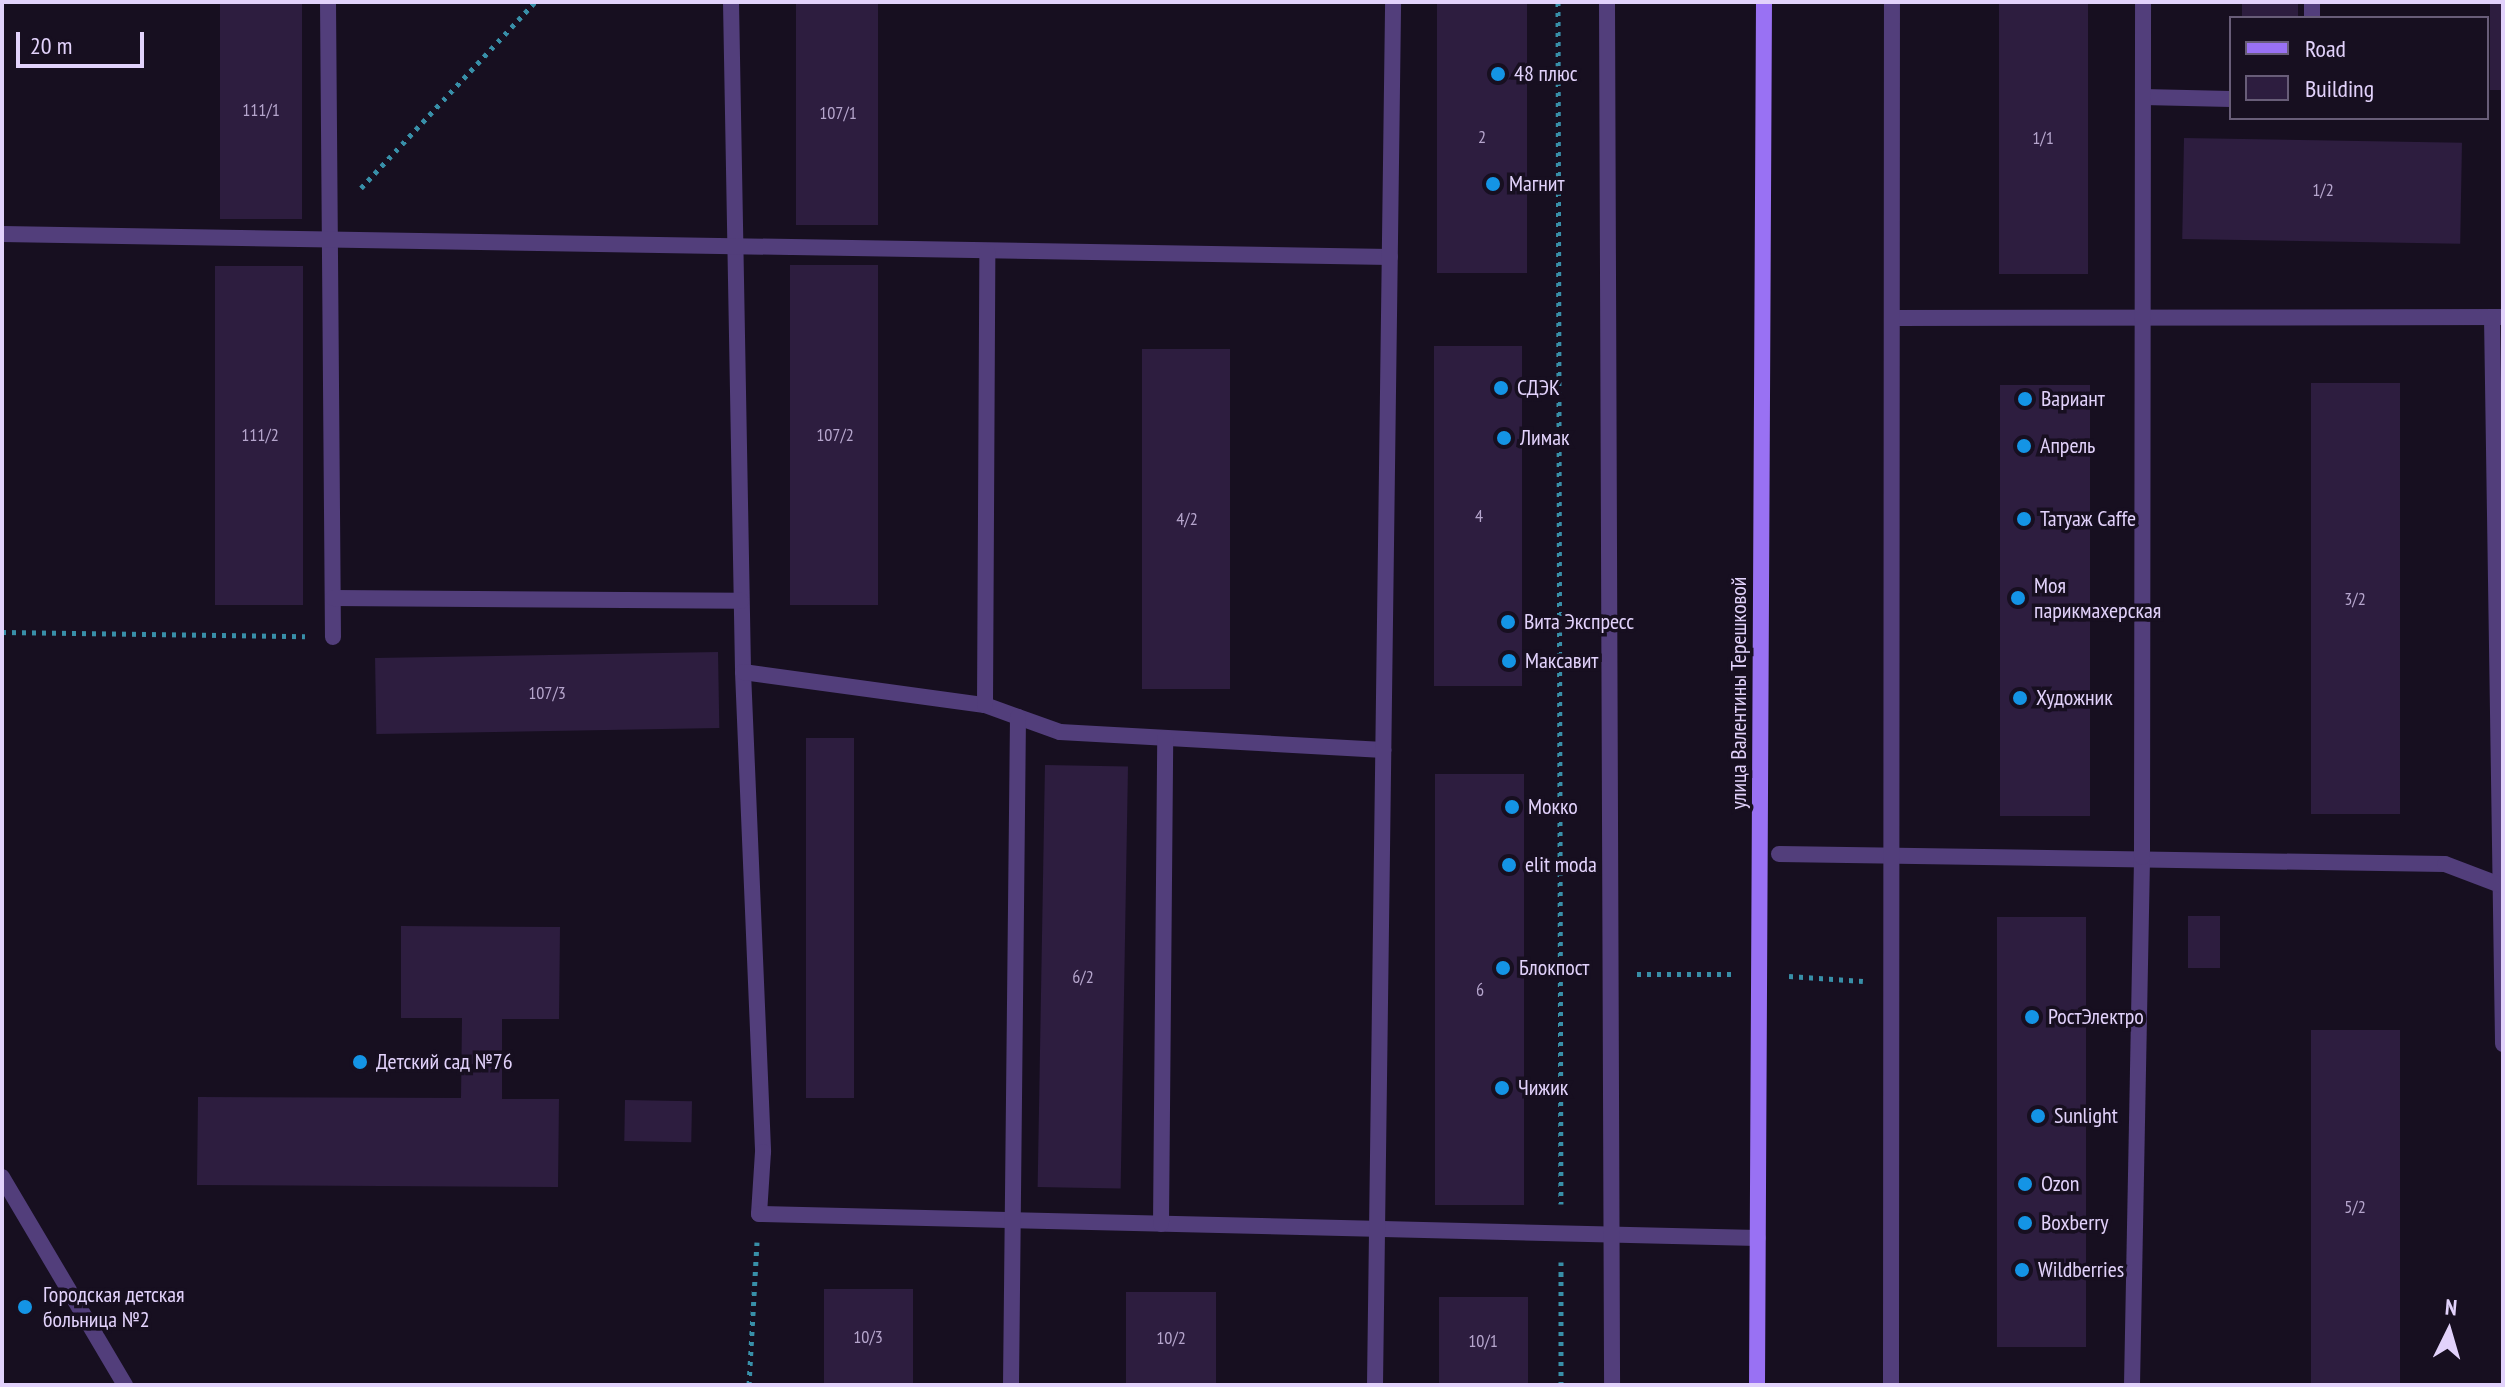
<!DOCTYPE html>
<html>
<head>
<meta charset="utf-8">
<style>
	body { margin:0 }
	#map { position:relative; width:2505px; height:1387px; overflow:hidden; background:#170f20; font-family:"PT Sans Narrow",sans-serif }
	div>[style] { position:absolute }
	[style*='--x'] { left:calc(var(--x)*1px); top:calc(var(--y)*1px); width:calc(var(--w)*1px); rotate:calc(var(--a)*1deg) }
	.building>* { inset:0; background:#2d1d3f; transform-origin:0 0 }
	.path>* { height:5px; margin-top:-2.5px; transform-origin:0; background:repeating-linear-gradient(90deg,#388fa8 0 4px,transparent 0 10px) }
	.lane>* { height:16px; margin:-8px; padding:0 8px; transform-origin:8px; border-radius:8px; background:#523e7b }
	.secondary>* { height:16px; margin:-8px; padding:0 8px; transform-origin:8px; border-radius:8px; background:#9971f3 }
	.dots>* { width:22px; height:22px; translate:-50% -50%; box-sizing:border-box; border:4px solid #170f20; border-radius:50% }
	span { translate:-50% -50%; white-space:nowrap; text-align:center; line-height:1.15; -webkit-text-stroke:7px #170f20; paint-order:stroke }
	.number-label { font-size:18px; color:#b5a5cc }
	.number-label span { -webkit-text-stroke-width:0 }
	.poi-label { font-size:22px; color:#e2d2fb }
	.left { translate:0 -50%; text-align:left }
	.street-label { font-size:22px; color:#e2d2fb }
	.frame { position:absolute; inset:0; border:4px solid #e2d2fb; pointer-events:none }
	.legend { position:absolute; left:2229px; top:16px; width:260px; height:104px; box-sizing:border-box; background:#170f20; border:2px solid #685d78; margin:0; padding:10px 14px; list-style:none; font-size:24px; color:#e2d2fb }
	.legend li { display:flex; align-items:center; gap:16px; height:40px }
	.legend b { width:40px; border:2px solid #685d78 }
	.north { position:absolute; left:2409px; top:1291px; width:80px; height:80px; -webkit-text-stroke:6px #170f20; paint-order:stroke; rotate:5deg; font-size:22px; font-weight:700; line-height:32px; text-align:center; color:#e2d2fb }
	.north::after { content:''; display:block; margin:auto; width:28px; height:36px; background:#e2d2fb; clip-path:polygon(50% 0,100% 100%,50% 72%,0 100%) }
	.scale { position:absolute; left:16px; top:32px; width:128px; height:36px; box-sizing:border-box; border:4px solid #e2d2fb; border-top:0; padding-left:10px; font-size:24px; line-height:28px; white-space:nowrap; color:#e2d2fb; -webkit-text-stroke:6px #170f20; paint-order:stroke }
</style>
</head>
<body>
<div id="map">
	<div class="building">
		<div style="left:220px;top:2px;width:82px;height:217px"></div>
		<div style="left:796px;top:2px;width:82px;height:223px"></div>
		<div style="left:1437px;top:2px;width:90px;height:271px"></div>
		<div style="left:1999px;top:2px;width:89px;height:272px"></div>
		<div style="left:2242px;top:2px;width:56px;height:16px"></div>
		<div style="left:2490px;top:2px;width:13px;height:88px"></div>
		<div style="left:2184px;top:138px;width:278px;height:101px;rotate:1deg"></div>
		<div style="left:878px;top:265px;width:340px;height:88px;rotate:90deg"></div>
		<div style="left:215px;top:266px;width:88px;height:339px"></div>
		<div style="left:1434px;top:346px;width:88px;height:340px"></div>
		<div style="left:1230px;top:349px;width:340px;height:88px;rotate:90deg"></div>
		<div style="left:2311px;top:383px;width:89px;height:431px"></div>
		<div style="left:2000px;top:385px;width:90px;height:431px"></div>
		<div style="left:718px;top:652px;width:76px;height:343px;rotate:89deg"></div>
		<div style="left:806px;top:738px;width:48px;height:360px"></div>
		<div style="left:1045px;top:765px;width:83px;height:422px;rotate:1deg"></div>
		<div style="left:1524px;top:774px;width:431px;height:89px;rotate:90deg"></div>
		<div style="left:2188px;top:916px;width:32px;height:52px"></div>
		<div style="left:1997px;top:917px;width:89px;height:430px"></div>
		<div style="clip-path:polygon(401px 926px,560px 927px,559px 1019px,502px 1019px,502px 1099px,559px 1099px,558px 1187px,197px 1185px,198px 1097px,461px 1098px,462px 1018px,401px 1018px)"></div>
		<div style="left:2311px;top:1030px;width:89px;height:355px"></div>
		<div style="left:625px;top:1100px;width:67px;height:41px;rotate:1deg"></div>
		<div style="left:824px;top:1289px;width:89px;height:96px"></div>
		<div style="left:1126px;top:1292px;width:90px;height:93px"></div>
		<div style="left:1439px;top:1297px;width:89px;height:88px"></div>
	</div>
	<div class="path">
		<div style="--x:1558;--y:2;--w:1202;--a:89.86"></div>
		<div style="--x:361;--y:188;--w:255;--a:-46.9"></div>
		<div style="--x:2;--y:632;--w:303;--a:0.8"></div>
		<div style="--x:1560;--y:973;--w:23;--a:2"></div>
		<div style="--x:1637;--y:974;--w:94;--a:0"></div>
		<div style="--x:1789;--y:976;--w:74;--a:3.9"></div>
		<div style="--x:1561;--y:1262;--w:123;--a:90"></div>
		<div style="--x:749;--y:1385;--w:143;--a:-86.8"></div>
	</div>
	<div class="lane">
		<div style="--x:328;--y:2;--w:635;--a:89.55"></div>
		<div style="--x:731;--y:2;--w:670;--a:88.97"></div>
		<div style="--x:743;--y:672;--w:480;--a:87.6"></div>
		<div style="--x:763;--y:1152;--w:62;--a:93.7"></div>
		<div style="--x:759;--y:1214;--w:999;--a:1.38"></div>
		<div style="--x:1607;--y:2;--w:1383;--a:89.79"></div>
		<div style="--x:2312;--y:2;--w:16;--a:90"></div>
		<div style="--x:2143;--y:97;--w:88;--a:1.3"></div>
		<div style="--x:2;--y:234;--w:1388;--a:0.95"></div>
		<div style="--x:2492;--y:317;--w:727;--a:89.13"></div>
		<div style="--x:1892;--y:318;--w:611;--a:-0.09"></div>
		<div style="--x:333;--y:598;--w:408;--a:0.4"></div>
		<div style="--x:743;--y:672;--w:244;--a:7.8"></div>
		<div style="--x:985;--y:705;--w:80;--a:19.8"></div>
		<div style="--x:1060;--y:732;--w:324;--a:3.2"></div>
		<div style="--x:985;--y:705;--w:453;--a:-89.7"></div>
		<div style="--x:1779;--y:854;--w:666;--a:0.86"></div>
		<div style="--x:2445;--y:864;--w:62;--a:20.8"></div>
		<div style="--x:2;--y:1177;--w:242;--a:59.4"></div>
		<div style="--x:1161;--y:1224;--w:486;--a:-89.5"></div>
		<div style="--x:1011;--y:1385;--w:668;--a:-89.4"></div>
		<div style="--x:1375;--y:1385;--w:1383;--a:-89.25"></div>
		<div style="--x:1891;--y:1385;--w:1383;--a:-89.96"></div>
		<div style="--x:2132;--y:1385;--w:528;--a:-88.91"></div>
		<div style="--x:2142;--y:857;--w:855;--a:-89.93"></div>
	</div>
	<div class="secondary">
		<div style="--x:1757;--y:1385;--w:1383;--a:-89.71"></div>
	</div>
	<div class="dots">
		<div style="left:1498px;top:74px;background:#1494e5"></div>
		<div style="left:1493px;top:184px;background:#1494e5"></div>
		<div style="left:1501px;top:388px;background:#1494e5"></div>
		<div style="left:2025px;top:399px;background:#1494e5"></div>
		<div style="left:1504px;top:438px;background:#1494e5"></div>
		<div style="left:2024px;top:446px;background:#1494e5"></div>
		<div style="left:2024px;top:519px;background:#1494e5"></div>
		<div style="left:2018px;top:598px;background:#1494e5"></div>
		<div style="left:1508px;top:622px;background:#1494e5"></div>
		<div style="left:1509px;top:661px;background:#1494e5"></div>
		<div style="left:2020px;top:698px;background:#1494e5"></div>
		<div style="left:1512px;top:807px;background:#1494e5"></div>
		<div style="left:1509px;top:865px;background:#1494e5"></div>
		<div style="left:1503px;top:968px;background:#1494e5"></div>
		<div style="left:2032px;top:1017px;background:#1494e5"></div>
		<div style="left:360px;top:1062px;background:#1494e5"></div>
		<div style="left:1502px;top:1088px;background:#1494e5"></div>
		<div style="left:2038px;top:1116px;background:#1494e5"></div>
		<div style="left:2025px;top:1184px;background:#1494e5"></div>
		<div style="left:2025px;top:1223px;background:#1494e5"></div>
		<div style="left:2022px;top:1270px;background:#1494e5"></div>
		<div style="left:25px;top:1307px;background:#1494e5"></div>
	</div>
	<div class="number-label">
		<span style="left:261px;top:110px">111/1</span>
		<span style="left:838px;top:113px">107/1</span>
		<span style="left:1482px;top:137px">2</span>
		<span style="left:2043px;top:138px">1/1</span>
		<span style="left:2323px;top:190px">1/2</span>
		<span style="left:260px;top:435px">111/2</span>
		<span style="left:835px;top:435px">107/2</span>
		<span style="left:1479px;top:516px">4</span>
		<span style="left:1187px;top:519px">4/2</span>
		<span style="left:2355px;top:599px">3/2</span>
		<span style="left:547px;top:693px">107/3</span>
		<span style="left:1083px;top:977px">6/2</span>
		<span style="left:1480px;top:990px">6</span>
		<span style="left:2355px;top:1207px">5/2</span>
		<span style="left:868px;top:1337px">10/3</span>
		<span style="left:1171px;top:1338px">10/2</span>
		<span style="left:1483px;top:1341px">10/1</span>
	</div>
	<div class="poi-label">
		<span class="left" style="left:1514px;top:74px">48 плюс</span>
		<span class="left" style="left:1509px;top:184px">Магнит</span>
		<span class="left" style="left:1517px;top:388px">СДЭК</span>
		<span class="left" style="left:2041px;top:399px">Вариант</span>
		<span class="left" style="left:1520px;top:438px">Лимак</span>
		<span class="left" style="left:2040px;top:446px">Апрель</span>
		<span class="left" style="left:2040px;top:519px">Татуаж Caffe</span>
		<span class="left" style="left:2034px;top:598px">Моя<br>парикмахерская</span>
		<span class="left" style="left:1524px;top:622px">Вита Экспресс</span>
		<span class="left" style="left:1525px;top:661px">Максавит</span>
		<span class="left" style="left:2036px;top:698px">Художник</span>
		<span class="left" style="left:1528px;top:807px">Мокко</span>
		<span class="left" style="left:1525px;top:865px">elit moda</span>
		<span class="left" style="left:1519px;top:968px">Блокпост</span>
		<span class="left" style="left:2048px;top:1017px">РостЭлектро</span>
		<span class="left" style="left:376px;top:1062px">Детский сад №76</span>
		<span class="left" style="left:1518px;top:1088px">Чижик</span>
		<span class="left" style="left:2054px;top:1116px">Sunlight</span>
		<span class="left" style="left:2041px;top:1184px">Ozon</span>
		<span class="left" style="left:2041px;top:1223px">Boxberry</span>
		<span class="left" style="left:2038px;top:1270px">Wildberries</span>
		<span class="left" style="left:43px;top:1307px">Городская детская<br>больница №2</span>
	</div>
	<div class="street-label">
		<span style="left:1739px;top:693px;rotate:-90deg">улица Валентины Терешковой</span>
	</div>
	<div class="frame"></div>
	<ul class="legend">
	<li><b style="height:10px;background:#9971f3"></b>Road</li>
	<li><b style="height:22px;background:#2d1d3f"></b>Building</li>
	</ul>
	<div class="north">N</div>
	<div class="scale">20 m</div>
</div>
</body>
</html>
